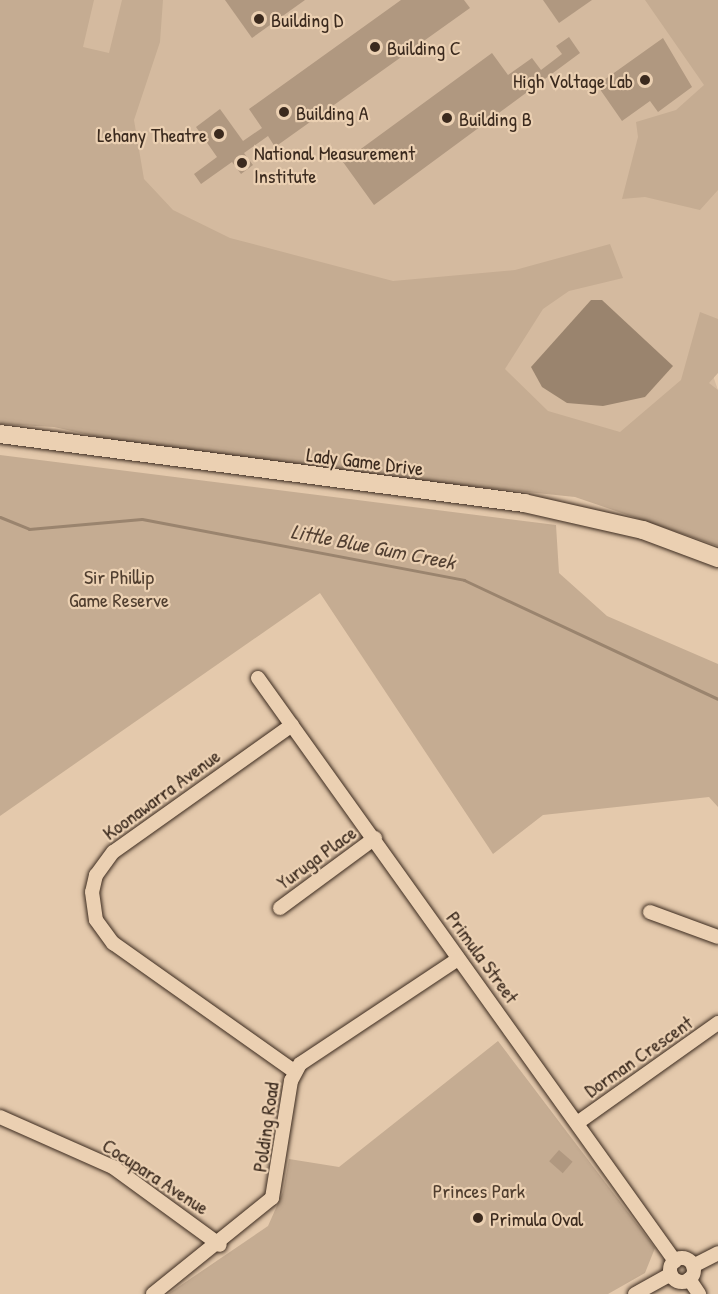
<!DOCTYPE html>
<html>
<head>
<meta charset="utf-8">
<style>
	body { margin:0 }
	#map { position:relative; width:718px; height:1294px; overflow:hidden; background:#e4c9ac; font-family:"Patrick Hand",sans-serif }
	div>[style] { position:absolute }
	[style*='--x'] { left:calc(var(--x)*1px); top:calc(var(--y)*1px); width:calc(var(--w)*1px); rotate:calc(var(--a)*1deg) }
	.built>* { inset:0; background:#d4ba9f }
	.green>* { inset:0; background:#c5ac92 }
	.water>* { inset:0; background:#9a846e }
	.stream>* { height:3px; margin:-1.5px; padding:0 1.5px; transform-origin:1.5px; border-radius:1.5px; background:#9a846e }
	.building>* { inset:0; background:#b09880; transform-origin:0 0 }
	.roads { filter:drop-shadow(0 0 2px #3b2a1e) drop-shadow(0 0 2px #3b2a1e) }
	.street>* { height:14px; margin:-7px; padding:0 7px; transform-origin:7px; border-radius:7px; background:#ebd0b2 }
	.street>.ring { margin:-7px; padding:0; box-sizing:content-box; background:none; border:14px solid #ebd0b2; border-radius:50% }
	.secondary>* { height:18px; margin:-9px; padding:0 9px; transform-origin:9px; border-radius:9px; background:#ebd0b2 }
	.dots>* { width:16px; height:16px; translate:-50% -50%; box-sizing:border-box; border:3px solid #ebd0b2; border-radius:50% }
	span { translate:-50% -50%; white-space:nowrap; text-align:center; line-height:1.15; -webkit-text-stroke:4.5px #ebd0b2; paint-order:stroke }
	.poi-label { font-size:20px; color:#3b2a1e }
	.left { translate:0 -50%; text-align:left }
	.right { translate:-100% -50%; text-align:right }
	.street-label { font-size:20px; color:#3b2a1e }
	.park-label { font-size:20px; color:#503e2f }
	.water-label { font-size:21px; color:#534032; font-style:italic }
</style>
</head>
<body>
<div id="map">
	<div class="built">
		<div style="clip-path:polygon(19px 0,718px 0,718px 368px,712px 373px,718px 390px,718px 542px,553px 484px,246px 436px,0 40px)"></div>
	</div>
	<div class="green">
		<div style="clip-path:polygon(0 0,94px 0,83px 47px,109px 53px,122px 0,163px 0,160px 42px,134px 120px,144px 179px,173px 210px,230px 238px,393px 281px,515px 270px,610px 244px,623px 278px,569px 291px,543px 309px,505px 369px,548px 411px,620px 432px,681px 380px,700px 312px,718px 319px,718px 373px,709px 383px,718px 390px,718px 546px,575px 497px,187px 457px,54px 427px,0 424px)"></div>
		<div style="clip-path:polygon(645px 0,718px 0,718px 190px,700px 210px,645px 197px,622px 199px,638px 137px,636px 122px,676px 110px,704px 85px)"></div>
		<div style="clip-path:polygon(0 455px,556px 525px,559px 573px,607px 616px,718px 664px,718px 807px,709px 797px,543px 815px,493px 854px,320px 593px,0 816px)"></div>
		<div style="clip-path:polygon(498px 1041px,655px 1248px,645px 1273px,608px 1294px,168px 1294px,268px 1226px,283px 1192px,289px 1159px,339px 1167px)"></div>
	</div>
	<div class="water">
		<div style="clip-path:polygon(591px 300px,602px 300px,673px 366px,645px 397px,603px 406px,567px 403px,542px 387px,531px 367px)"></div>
	</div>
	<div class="stream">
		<div style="--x:0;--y:517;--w:31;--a:22"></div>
		<div style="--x:29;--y:529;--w:113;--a:-5.1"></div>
		<div style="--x:142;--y:519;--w:328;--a:10.7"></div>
		<div style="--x:464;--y:580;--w:280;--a:25.1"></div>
	</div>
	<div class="building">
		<div style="clip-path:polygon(225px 0,305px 0,252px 38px)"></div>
		<div style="clip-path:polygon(401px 0,464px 0,470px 8px,275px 147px,268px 136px,244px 153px,253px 165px,241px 174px,232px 162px,201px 184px,194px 174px,217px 157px,196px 127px,220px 109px,243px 141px,262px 128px,249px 109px)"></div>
		<div style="clip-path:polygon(543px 0,592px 0,559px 23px)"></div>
		<div style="clip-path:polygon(569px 37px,580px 53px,374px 205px,343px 162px,492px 53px,508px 75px,532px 58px,541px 70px,562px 54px,556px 46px)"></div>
		<div style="clip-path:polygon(663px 38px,692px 87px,658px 112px,650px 101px,622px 121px,597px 85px)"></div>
		<div style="left:559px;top:1150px;width:18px;height:15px;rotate:41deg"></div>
	</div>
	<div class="roads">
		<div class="street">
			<div style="--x:258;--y:678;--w:717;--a:54.43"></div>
			<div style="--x:292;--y:725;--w:219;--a:144.6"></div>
			<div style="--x:113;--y:852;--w:29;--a:126"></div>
			<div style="--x:96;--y:875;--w:17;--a:103"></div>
			<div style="--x:92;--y:892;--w:28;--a:82"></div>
			<div style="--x:96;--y:920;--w:29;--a:54"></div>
			<div style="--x:113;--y:943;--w:222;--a:35.3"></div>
			<div style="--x:280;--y:908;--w:118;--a:-36.4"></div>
			<div style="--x:650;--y:912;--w:72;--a:20.2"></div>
			<div style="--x:0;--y:1117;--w:124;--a:23.9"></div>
			<div style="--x:113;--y:1167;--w:132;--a:36.1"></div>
			<div style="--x:580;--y:1121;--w:169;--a:-35.4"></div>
			<div class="ring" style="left:670px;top:1258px;width:10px;height:10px"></div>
			<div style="--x:693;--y:1266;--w:28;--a:-27"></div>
			<div style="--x:689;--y:1279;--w:18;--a:56"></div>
			<div style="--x:153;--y:1294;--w:153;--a:-38.9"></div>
			<div style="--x:272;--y:1198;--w:119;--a:-80.8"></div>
			<div style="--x:291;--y:1081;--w:19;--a:-62"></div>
			<div style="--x:300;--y:1064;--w:190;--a:-33.6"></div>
			<div style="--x:635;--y:1294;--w:41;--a:-29.1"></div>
		</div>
		<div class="secondary">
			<div style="--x:0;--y:434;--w:529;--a:7.5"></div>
			<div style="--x:524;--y:503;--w:122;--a:12.8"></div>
			<div style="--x:643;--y:530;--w:80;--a:20.5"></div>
		</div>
	</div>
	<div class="dots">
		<div style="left:259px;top:19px;background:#3b2a1e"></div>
		<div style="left:375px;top:47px;background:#3b2a1e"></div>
		<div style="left:645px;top:80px;background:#3b2a1e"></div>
		<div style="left:284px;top:112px;background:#3b2a1e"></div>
		<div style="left:447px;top:118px;background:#3b2a1e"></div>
		<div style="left:219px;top:134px;background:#3b2a1e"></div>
		<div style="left:242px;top:163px;background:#3b2a1e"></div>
		<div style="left:478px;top:1218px;background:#3b2a1e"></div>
	</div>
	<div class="poi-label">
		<span class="left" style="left:271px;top:19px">Building D</span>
		<span class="left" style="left:387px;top:47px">Building C</span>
		<span class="right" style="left:633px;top:80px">High Voltage Lab</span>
		<span class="left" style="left:296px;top:112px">Building A</span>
		<span class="left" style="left:459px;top:118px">Building B</span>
		<span class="right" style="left:207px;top:134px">Lehany Theatre</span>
		<span class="left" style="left:254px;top:164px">National Measurement<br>Institute</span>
		<span class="left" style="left:490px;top:1218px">Primula Oval</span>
	</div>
	<div class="street-label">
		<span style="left:365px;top:461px;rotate:7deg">Lady Game Drive</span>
		<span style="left:161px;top:794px;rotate:-36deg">Koonawarra Avenue</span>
		<span style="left:316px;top:857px;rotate:-36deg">Yuruga Place</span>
		<span style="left:483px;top:957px;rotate:54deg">Primula Street</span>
		<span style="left:638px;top:1056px;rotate:-35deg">Dorman Crescent</span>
		<span style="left:265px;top:1127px;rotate:-82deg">Polding Road</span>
		<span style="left:156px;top:1176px;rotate:33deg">Cocupara Avenue</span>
	</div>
	<div class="park-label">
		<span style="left:119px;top:588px">Sir Phillip<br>Game Reserve</span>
		<span style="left:479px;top:1190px">Princes Park</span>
	</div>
	<div class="water-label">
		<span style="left:373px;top:547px;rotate:11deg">Little Blue Gum Creek</span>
	</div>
</div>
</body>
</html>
